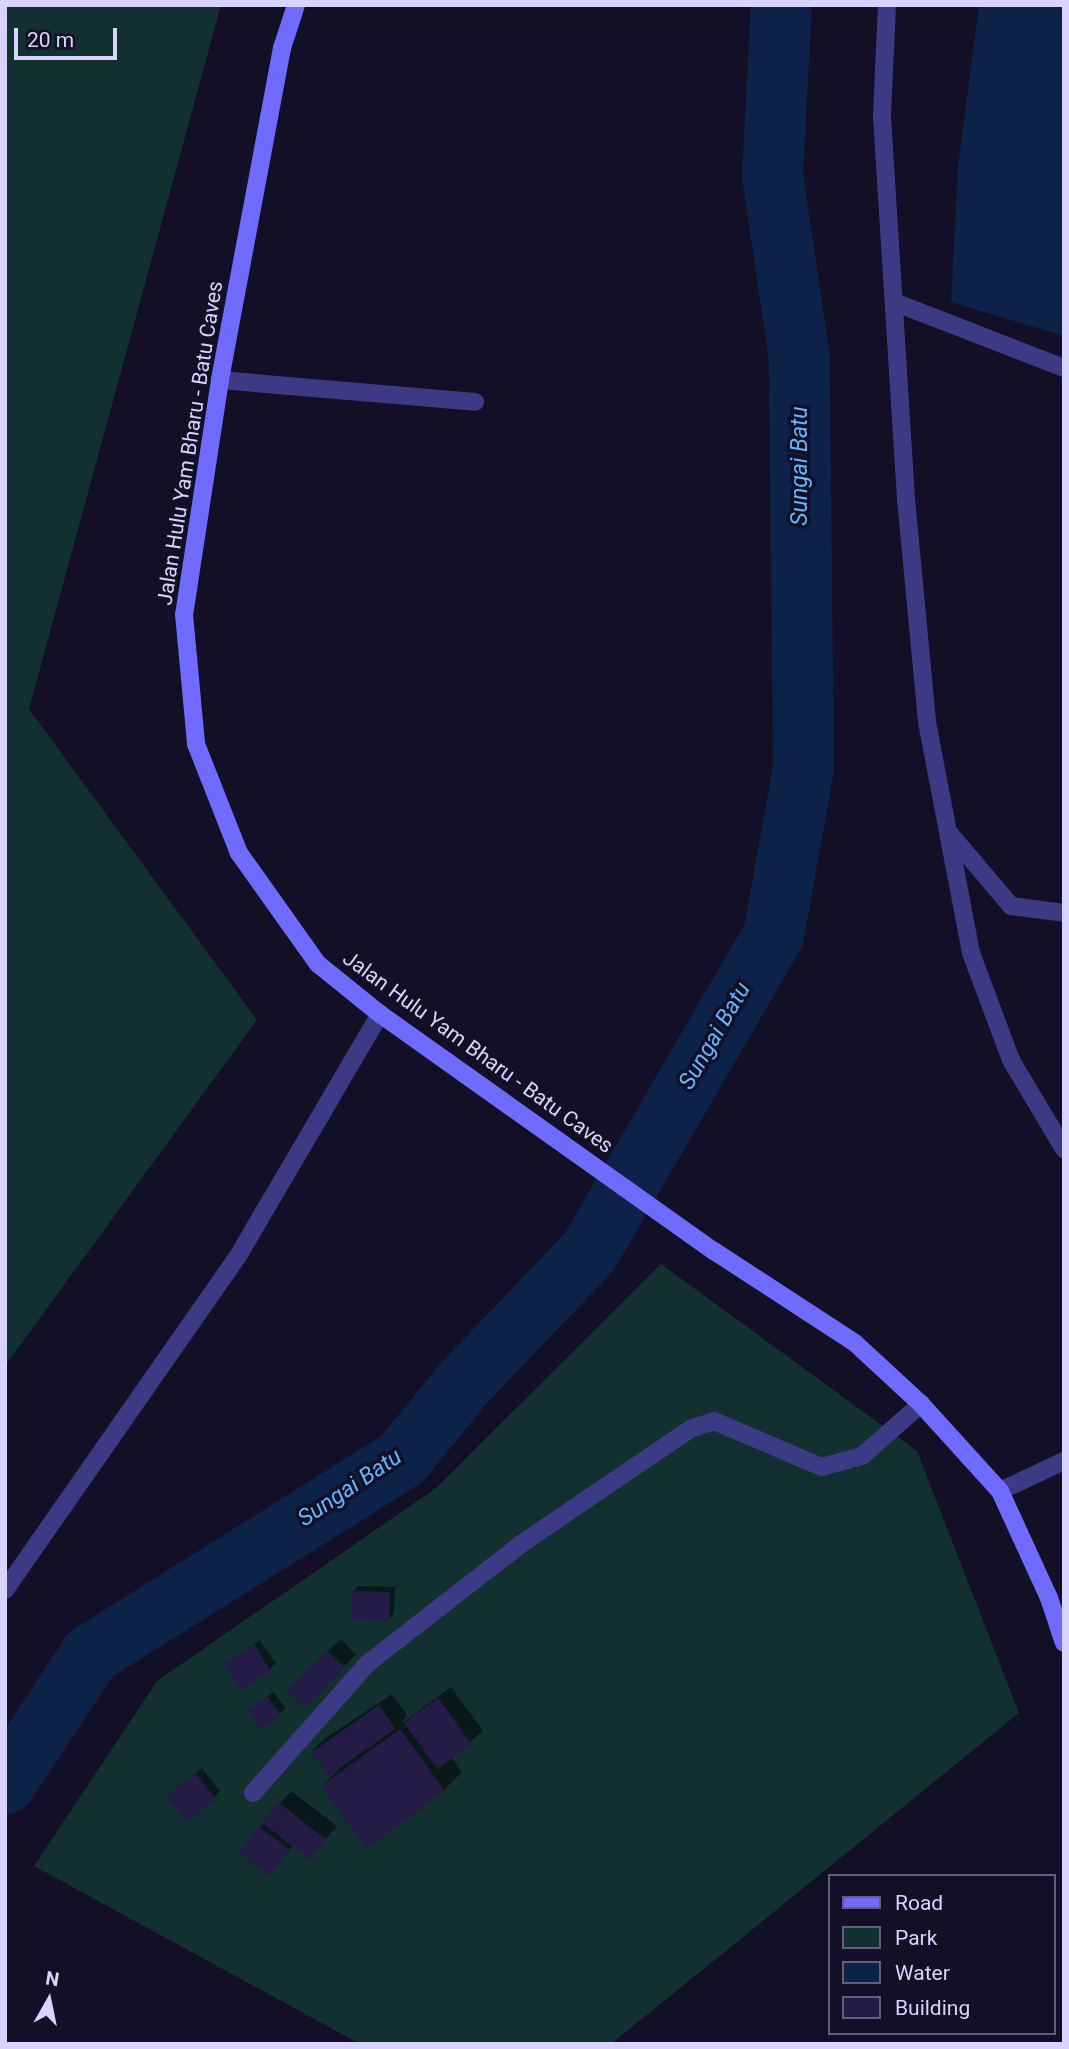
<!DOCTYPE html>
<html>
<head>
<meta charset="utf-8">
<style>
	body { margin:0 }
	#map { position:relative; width:1069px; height:2049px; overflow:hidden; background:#130f26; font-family:Roboto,sans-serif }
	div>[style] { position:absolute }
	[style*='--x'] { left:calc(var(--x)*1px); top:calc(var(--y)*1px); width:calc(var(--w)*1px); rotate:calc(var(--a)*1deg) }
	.green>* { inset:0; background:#12302f }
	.water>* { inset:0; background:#0c2248 }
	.shadow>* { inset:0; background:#0007; transform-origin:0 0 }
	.river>* { height:61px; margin:-30.5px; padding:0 30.5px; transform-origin:30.5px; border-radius:30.5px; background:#0c2248 }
	.building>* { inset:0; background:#241b47; transform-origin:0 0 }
	.service>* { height:18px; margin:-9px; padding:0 9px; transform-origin:9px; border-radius:9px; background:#3d3a85 }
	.secondary>* { height:18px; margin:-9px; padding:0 9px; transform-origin:9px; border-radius:9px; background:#6f6bff }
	span { translate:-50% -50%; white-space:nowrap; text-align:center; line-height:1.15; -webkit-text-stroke:7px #130f26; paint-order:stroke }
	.street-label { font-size:21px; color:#d9d4ff }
	.water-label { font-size:23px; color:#62b6ff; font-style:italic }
	.frame { position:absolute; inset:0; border:7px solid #d9d4ff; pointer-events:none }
	.legend { position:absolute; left:828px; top:1874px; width:228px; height:161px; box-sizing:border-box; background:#130f26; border:2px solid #625e7d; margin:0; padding:9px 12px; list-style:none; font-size:21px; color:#d9d4ff }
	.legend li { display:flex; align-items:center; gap:14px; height:35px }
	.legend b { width:35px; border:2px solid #625e7d }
	.north { position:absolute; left:14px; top:1965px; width:70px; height:70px; -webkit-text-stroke:5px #130f26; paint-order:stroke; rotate:9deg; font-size:19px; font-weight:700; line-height:28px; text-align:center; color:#d9d4ff }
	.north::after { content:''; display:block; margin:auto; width:24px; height:32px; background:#d9d4ff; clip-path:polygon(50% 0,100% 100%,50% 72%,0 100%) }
	.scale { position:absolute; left:14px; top:28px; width:103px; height:32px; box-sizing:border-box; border:4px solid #d9d4ff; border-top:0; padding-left:9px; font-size:21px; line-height:24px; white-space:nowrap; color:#d9d4ff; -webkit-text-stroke:5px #130f26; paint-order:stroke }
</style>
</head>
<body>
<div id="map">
	<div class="green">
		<div style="clip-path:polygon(5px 5px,221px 5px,29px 709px,257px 1020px,5px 1366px)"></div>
		<div style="clip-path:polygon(661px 1264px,917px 1451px,1019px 1713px,611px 2044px,360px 2044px,34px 1866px,157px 1681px,436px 1488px)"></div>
	</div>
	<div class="water">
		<div style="clip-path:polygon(979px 5px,1064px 5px,1064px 336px,951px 302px,958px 166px)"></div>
	</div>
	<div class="shadow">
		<div style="clip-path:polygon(359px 1586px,395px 1587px,394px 1614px,388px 1620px,353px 1592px)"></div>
		<div style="left:341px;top:1639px;width:22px;height:74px;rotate:47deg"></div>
		<div style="clip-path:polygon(260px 1640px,276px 1664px,242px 1688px,232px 1659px)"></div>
		<div style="clip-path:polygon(451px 1687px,483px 1731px,451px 1757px,462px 1772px,444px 1790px,323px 1785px,346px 1762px,312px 1751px,324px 1739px,392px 1694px,407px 1715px,401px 1724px)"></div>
		<div style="clip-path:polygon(273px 1692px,286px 1708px,262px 1727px,256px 1705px)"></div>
		<div style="clip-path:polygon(202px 1768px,220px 1791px,215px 1797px,174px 1791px)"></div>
		<div style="clip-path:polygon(291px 1791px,337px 1826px,310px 1857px,294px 1844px,276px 1868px,260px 1827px)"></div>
	</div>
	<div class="river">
		<div style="--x:5;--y:1783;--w:154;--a:-56.6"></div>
		<div style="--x:90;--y:1654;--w:368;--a:-32.1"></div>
		<div style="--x:402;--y:1458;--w:97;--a:-50.9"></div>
		<div style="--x:463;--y:1383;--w:182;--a:-46.3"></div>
		<div style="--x:589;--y:1251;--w:366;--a:-59.8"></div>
		<div style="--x:773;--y:935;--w:170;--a:-79.8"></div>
		<div style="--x:803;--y:768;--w:410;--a:-90.6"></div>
		<div style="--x:799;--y:358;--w:185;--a:-98.4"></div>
		<div style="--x:772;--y:175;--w:170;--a:-87"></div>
	</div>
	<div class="building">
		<div style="left:352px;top:1591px;width:38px;height:29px;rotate:2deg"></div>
		<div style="left:254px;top:1644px;width:32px;height:36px;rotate:58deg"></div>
		<div style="left:327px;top:1650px;width:25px;height:57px;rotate:45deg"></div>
		<div style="left:267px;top:1696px;width:24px;height:24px;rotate:54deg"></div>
		<div style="left:438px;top:1698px;width:57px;height:42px;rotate:54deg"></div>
		<div style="left:379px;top:1705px;width:29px;height:83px;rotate:55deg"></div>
		<div style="left:400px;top:1729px;width:77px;height:98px;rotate:54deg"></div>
		<div style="left:195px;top:1773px;width:33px;height:38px;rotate:50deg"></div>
		<div style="left:278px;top:1802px;width:61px;height:26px;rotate:38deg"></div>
		<div style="left:259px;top:1826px;width:39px;height:33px;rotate:38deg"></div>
	</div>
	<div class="service">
		<div style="--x:887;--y:5;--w:112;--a:92.6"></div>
		<div style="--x:882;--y:117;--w:383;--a:86.4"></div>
		<div style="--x:906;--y:499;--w:224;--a:84.6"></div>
		<div style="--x:927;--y:722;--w:235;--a:79.2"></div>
		<div style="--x:971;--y:953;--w:114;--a:69.5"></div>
		<div style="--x:1011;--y:1060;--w:104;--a:59.2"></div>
		<div style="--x:894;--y:302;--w:182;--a:21.2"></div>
		<div style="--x:220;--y:380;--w:256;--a:4.9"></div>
		<div style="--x:950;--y:834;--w:94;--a:49.7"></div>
		<div style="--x:1011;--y:906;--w:53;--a:7.5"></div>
		<div style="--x:1000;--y:1491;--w:71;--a:-25.1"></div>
		<div style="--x:5;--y:1590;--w:407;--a:-55.1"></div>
		<div style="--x:238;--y:1256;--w:281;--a:-59.6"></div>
		<div style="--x:253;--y:1793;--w:172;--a:-48.5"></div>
		<div style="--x:367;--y:1664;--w:195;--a:-37.9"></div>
		<div style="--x:521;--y:1544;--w:204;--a:-34.2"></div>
		<div style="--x:690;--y:1429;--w:25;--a:-18"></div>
		<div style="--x:714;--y:1421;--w:117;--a:23.1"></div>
		<div style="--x:822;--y:1467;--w:41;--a:-15.4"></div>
		<div style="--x:862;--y:1456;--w:79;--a:-41.4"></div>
	</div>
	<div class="secondary">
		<div style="--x:296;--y:5;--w:45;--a:108"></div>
		<div style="--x:282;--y:48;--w:338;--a:100.6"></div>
		<div style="--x:220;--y:380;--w:237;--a:98.7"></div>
		<div style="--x:184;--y:614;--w:131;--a:84.7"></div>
		<div style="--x:196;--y:744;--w:117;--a:68.5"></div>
		<div style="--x:239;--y:853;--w:136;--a:54.6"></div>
		<div style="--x:318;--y:964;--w:80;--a:38.9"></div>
		<div style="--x:380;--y:1014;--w:410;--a:35.4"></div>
		<div style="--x:714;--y:1251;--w:168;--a:33.1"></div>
		<div style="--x:855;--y:1343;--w:90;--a:42.7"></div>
		<div style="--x:921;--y:1404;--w:118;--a:47.8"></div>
		<div style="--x:1000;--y:1491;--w:118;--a:65.4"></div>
		<div style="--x:1049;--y:1598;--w:47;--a:71.6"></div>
	</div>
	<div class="street-label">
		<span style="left:190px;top:443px;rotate:-81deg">Jalan Hulu Yam Bharu - Batu Caves</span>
		<span style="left:478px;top:1052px;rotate:36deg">Jalan Hulu Yam Bharu - Batu Caves</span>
	</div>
	<div class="water-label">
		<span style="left:800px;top:466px;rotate:-90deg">Sungai Batu</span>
		<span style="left:715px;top:1036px;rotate:-60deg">Sungai Batu</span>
		<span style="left:350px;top:1488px;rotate:-34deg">Sungai Batu</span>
	</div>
	<div class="frame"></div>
	<ul class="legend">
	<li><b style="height:9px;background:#6f6bff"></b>Road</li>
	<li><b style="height:19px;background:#12302f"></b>Park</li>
	<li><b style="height:19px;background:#0c2248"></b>Water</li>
	<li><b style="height:19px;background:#241b47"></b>Building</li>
	</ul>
	<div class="north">N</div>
	<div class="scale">20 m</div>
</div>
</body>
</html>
